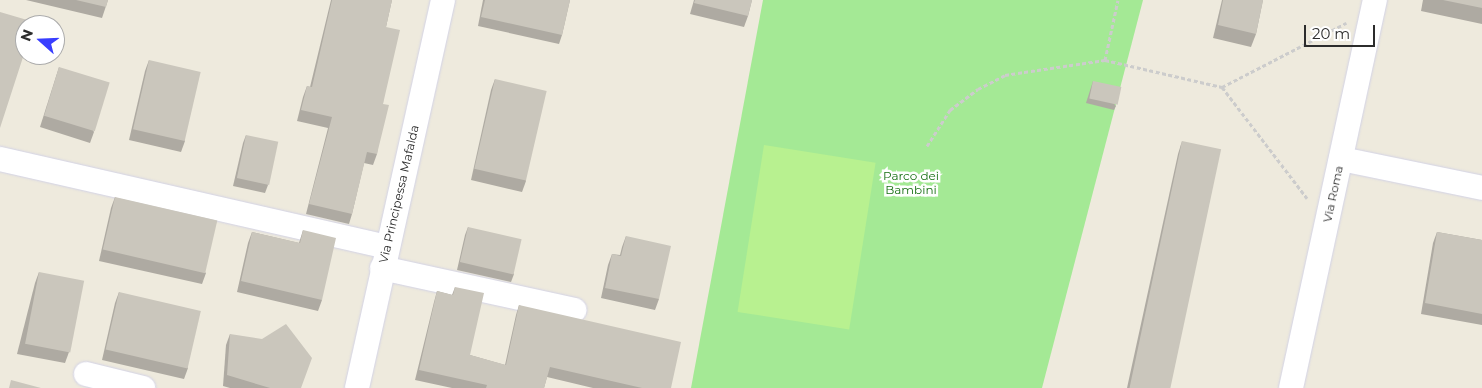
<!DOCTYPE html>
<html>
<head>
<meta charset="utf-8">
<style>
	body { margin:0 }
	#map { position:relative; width:1482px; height:388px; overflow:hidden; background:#eeeadd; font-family:Montserrat,sans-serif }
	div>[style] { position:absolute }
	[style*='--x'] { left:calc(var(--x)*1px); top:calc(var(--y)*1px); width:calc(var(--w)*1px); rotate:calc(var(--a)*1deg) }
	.green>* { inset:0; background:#a4e995 }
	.pitch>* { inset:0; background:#b8f190; transform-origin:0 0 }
	.path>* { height:3px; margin-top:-1.5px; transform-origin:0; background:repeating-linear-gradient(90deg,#ccc 0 4px,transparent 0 6.5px) }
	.roads { filter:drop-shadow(0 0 1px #d2d2e5) drop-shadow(0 0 1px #d2d2e5) }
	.minor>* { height:24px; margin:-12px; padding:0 12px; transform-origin:12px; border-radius:12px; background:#fff }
	.wall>* { inset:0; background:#aeaaa2 }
	.building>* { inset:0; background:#cac6bc; transform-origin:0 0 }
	span { translate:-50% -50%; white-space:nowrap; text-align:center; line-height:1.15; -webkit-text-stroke:5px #fff; paint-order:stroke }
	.park-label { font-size:12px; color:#187014 }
	.street-label { font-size:12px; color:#2c2c2c }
	.north { position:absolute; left:15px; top:15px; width:50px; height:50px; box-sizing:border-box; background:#fff; border:1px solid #ababab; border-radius:50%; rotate:290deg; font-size:14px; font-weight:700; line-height:20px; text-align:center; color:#2c2c2c }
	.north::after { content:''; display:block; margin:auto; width:18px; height:22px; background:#393eff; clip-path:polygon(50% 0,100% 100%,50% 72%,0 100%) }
	.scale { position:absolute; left:1304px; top:25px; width:71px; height:22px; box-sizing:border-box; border:2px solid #2c2c2c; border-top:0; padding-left:6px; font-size:15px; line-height:18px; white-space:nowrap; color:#2c2c2c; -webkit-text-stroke:4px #fff; paint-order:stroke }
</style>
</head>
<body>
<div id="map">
	<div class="green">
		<div style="clip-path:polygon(763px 0,1143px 0,1042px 388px,691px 388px)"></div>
	</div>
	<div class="pitch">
		<div style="left:764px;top:145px;width:113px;height:169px;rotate:9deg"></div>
	</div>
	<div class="path">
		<div style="--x:1105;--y:60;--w:120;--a:13"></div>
		<div style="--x:1222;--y:87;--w:140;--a:-27.3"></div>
		<div style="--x:1222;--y:87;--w:140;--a:52.6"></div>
		<div style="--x:927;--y:146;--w:43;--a:-57.4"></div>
		<div style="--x:950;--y:110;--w:35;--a:-37"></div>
		<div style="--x:978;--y:89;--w:30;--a:-27"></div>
		<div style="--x:1005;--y:75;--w:101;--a:-8.5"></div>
		<div style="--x:1105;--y:60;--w:61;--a:-77.8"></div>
	</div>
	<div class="roads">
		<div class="minor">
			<div style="--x:0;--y:159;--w:397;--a:12.8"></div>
			<div style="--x:1341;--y:159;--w:144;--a:11.6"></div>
			<div style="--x:382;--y:268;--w:197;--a:12.3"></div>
			<div style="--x:86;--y:374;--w:59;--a:13.8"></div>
			<div style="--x:357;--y:388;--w:397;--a:-77.5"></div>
			<div style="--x:1291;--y:388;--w:397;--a:-77.8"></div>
		</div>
	</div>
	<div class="wall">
		<div style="clip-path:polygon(26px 0,108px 0,102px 18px)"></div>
		<div style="clip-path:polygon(331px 0,392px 0,386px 27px,383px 104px,377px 154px,373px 165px,364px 163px,352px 214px,349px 224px,306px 214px,328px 128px,297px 121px,303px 97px,307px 86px,310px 87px)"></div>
		<div style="clip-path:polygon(483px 0,570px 0,562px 35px,559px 44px,478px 26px)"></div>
		<div style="clip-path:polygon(694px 0,752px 0,748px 16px,744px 27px,690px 14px)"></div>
		<div style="clip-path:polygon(1222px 0,1263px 0,1256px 34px,1251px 47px,1213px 38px)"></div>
		<div style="clip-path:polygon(1423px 0,1482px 0,1482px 24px,1421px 11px)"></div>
		<div style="clip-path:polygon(149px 60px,185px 141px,181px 152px,129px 140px,145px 71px)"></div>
		<div style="clip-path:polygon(59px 67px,94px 132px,90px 143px,40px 127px)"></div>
		<div style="clip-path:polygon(495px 79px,526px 181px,522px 192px,471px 180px,491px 90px)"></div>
		<div style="clip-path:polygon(1093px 81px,1116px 106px,1114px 110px,1086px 103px)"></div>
		<div style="clip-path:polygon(246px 135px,268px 185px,265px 193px,233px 186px,243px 143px)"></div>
		<div style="clip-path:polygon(1182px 141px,1169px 388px,1127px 388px,1178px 154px)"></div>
		<div style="clip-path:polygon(115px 197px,206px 273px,202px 284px,99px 261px,111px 208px)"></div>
		<div style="clip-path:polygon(468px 227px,514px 274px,511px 282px,457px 270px,465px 235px)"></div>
		<div style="clip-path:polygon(303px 230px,322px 300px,318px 311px,237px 292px,248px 243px,252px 232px,299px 243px)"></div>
		<div style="clip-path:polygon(1437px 232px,1482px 240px,1482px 325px,1421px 314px,1433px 243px)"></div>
		<div style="clip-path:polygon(626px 236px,659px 299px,655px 310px,601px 298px,608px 265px,612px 254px,620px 255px,622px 247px)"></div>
		<div style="clip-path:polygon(39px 272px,69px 352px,65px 363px,17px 354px,35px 283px)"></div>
		<div style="clip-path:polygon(455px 287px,470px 355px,505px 365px,516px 315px,519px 305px,671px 388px,593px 388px,547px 377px,544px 388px,452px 388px,415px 380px,434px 302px,437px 291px,452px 295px)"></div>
		<div style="clip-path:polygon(119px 292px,188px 368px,184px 379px,102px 360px,115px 303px)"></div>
		<div style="clip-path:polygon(230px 334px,301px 388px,230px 388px,223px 386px,226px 345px)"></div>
	</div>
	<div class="building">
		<div style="clip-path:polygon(76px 0,108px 0,106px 7px)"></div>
		<div style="clip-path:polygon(332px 0,392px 0,386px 27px,400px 30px,383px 104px,389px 105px,377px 154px,367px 152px,352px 214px,309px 204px,332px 117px,301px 110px,307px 86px,312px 87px)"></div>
		<div style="clip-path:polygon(485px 0,570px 0,562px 35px,481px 17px)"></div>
		<div style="clip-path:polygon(695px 0,752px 0,748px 16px,694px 3px)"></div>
		<div style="clip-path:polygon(1223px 0,1263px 0,1256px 34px,1218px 25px)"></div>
		<div style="clip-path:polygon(1443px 0,1482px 0,1482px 8px)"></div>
		<div style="clip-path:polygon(0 12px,34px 22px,33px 25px,25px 25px,25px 51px,0 128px)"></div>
		<div style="left:149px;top:60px;width:53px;height:71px;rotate:13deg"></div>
		<div style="left:59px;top:67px;width:53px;height:51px;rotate:17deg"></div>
		<div style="left:495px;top:79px;width:53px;height:92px;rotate:13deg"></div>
		<div style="left:1093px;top:81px;width:29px;height:18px;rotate:12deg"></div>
		<div style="left:246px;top:135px;width:33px;height:44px;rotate:12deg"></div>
		<div style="left:1182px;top:141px;width:40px;height:253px;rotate:12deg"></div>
		<div style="left:115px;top:197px;width:105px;height:54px;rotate:13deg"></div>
		<div style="left:468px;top:227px;width:55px;height:36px;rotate:13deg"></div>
		<div style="clip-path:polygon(303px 230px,336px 238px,322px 300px,241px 281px,252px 232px,300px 243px)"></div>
		<div style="clip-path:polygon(1437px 232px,1482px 240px,1482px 314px,1425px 303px)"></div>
		<div style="clip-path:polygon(626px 236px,671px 246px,659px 299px,605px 288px,612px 254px,621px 256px)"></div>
		<div style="left:39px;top:272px;width:46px;height:73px;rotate:11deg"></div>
		<div style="clip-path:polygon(455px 287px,484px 293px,470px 355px,506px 365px,519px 305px,681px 342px,671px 388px,642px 388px,550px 367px,544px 388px,486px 388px,487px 385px,419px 370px,437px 291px,453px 295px)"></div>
		<div style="left:119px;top:292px;width:84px;height:59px;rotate:13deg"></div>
		<div style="clip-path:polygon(286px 324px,312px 358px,301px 388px,270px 388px,227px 375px,230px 334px,262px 339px)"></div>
		<div style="clip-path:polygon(11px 380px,41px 388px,9px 388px)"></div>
	</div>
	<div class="park-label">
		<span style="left:911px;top:183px">Parco dei<br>Bambini</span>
	</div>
	<div class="street-label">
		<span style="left:399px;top:194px;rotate:-77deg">Via Principessa Mafalda</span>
		<span style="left:1333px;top:194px;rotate:-78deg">Via Roma</span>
	</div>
	<div class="north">N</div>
	<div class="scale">20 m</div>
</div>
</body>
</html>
